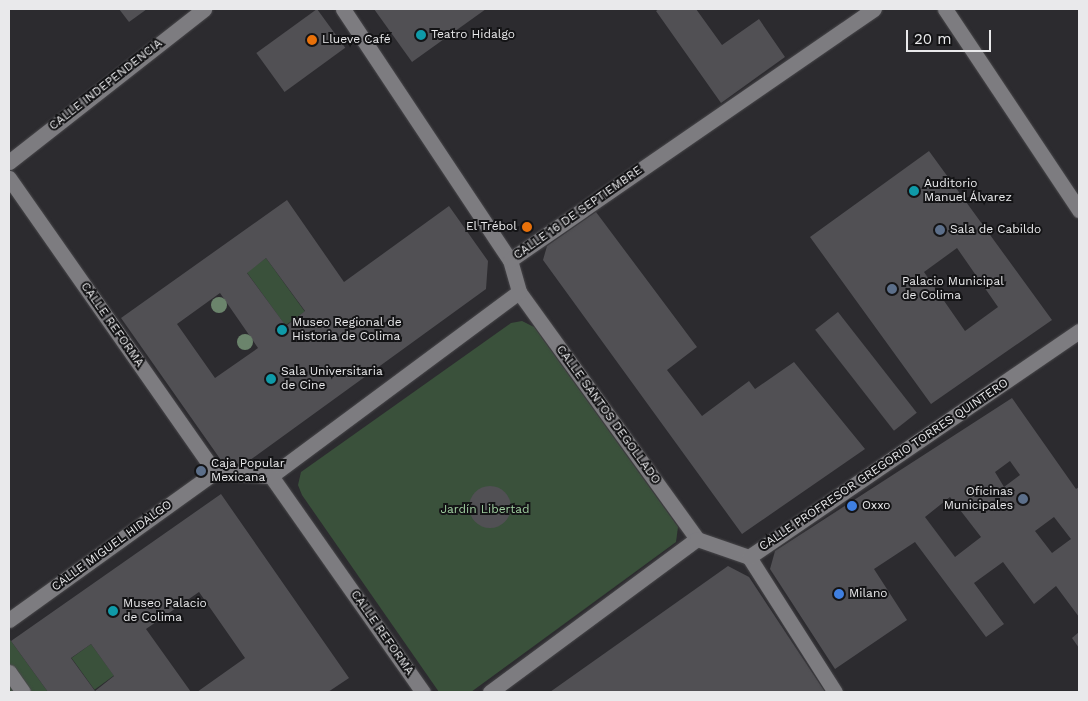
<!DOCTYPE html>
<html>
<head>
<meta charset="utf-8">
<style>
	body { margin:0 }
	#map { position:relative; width:1088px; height:701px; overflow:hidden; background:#2c2b2f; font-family:"Work Sans",sans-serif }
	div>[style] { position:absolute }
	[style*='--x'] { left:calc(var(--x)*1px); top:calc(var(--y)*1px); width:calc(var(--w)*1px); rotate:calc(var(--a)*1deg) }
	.green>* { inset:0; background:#3a513b; transform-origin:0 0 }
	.building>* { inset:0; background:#515054; transform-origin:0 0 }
	.round { border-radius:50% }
	.roads { filter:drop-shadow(0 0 1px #48474a) drop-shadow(0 0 1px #48474a) }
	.minor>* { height:15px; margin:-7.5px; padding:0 7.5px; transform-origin:7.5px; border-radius:7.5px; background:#7d7c80 }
	.trees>* { width:16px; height:16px; margin:-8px; border-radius:50%; background:#6b846c }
	.dots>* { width:14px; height:14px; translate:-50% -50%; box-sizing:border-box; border:2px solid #141416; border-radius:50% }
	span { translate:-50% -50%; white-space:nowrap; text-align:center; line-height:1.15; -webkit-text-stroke:4px #141416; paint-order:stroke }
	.poi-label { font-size:12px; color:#e9e9eb }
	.left { translate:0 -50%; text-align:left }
	.right { translate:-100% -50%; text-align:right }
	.street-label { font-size:12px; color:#e9e9eb }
	.park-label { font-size:12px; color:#9ecc9e }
	.frame { position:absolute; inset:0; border:10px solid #e9e9eb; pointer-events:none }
	.scale { position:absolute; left:906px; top:30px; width:85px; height:22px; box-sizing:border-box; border:2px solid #e9e9eb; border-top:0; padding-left:6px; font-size:15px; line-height:18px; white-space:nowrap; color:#e9e9eb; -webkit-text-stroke:4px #141416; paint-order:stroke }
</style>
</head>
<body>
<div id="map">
	<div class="green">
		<div style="left:266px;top:258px;width:66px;height:24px;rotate:54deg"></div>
		<div style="clip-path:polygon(522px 321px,534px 327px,678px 527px,676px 542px,471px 692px,439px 692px,302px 495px,298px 485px,301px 472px,511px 323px)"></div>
		<div style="clip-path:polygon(9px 638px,11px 641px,48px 692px,9px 692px)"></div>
		<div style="left:91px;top:644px;width:39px;height:24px;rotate:54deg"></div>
	</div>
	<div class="building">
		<div style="clip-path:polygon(119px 9px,147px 9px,129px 22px)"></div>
		<div style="left:317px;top:9px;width:48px;height:75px;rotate:54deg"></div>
		<div style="clip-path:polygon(374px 9px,486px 9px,412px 62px)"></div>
		<div style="clip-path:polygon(659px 9px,696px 9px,722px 45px,759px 19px,785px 57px,721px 103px,656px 11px)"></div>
		<div style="clip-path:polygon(evenodd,929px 151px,1052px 320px,931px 404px,810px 237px,929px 151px,957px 248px,998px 307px,965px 331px,924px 272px,957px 248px)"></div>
		<div style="clip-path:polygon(evenodd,287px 200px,344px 282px,449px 206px,488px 261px,486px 289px,239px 468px,223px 463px,121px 318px,287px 200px,266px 258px,305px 311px,286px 326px,247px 273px,266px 258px,287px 200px,220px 293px,258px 348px,215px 378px,177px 324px,220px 293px)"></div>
		<div style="clip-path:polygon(596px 212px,697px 347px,667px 370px,702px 416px,749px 381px,755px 389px,794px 362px,865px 449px,742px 534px,543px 260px,547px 246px)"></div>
		<div style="left:838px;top:312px;width:128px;height:29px;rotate:52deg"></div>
		<div style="clip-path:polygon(evenodd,1012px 398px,1076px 489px,1079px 487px,1079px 617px,1056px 586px,1034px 604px,1003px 562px,974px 583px,1004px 624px,986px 637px,915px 542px,874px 569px,907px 620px,835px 669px,770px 569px,775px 551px,1012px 398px,1010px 461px,1020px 475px,1004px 487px,995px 472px,1010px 461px,1012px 398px,950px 497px,981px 537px,955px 557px,925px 517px,950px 497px,1012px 398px,1054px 517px,1071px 539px,1052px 553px,1035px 531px,1054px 517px)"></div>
		<div class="round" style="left:469px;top:486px;width:42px;height:42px"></div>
		<div style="clip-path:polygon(evenodd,221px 494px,349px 678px,328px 692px,197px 692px,245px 658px,199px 592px,146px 629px,191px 692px,48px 692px,11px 641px,221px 494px,91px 644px,114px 676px,95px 691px,71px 658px,91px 644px)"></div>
		<div style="clip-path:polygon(728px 566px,749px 577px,825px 692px,550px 692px)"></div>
		<div style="clip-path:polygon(1079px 632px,1079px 648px,1072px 638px)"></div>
	</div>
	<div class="roads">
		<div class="minor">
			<div style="--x:343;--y:9;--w:301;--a:56.4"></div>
			<div style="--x:510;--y:260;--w:33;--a:74"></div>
			<div style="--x:519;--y:292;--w:304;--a:54.2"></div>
			<div style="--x:945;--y:9;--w:242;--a:56.3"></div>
			<div style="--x:9;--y:162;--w:248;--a:-38.1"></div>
			<div style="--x:9;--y:178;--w:359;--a:55"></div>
			<div style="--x:510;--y:260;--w:442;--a:-34.6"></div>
			<div style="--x:215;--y:472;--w:56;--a:4.1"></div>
			<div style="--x:271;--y:476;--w:309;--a:-36.6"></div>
			<div style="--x:271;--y:476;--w:264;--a:54.9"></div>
			<div style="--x:749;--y:557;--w:160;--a:57.5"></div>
			<div style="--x:9;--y:620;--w:254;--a:-35.7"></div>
			<div style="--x:9;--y:672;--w:24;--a:55"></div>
			<div style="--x:490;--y:692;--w:257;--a:-36.5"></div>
			<div style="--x:697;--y:539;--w:55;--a:19.1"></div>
			<div style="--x:749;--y:557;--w:400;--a:-34.4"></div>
		</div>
	</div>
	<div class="trees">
		<div style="left:219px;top:305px"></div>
		<div style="left:245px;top:342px"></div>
	</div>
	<div class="dots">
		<div style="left:421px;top:35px;background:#0f9aa8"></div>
		<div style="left:312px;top:40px;background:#e8710a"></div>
		<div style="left:914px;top:191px;background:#0f9aa8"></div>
		<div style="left:527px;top:227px;background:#e8710a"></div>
		<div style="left:940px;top:230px;background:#5c6f8a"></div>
		<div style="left:892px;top:289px;background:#5c6f8a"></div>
		<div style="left:282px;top:330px;background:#0f9aa8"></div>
		<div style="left:271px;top:379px;background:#0f9aa8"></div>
		<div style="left:201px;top:471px;background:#5c6f8a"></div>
		<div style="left:1023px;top:499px;background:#5c6f8a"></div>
		<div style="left:852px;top:506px;background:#3f7fe0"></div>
		<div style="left:839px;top:594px;background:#3f7fe0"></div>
		<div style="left:113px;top:611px;background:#0f9aa8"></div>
	</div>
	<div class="poi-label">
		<span class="left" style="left:431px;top:35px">Teatro Hidalgo</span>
		<span class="left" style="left:322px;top:40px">Llueve Café</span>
		<span class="left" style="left:924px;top:191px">Auditorio<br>Manuel Álvarez</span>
		<span class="right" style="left:517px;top:227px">El Trébol</span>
		<span class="left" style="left:950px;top:230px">Sala de Cabildo</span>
		<span class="left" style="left:902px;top:289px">Palacio Municipal<br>de Colima</span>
		<span class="left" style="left:292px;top:330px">Museo Regional de<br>Historia de Colima</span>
		<span class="left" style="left:281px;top:379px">Sala Universitaria<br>de Cine</span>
		<span class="left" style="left:211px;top:471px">Caja Popular<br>Mexicana</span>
		<span class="right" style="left:1013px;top:499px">Oficinas<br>Municipales</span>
		<span class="left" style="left:862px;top:506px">Oxxo</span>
		<span class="left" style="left:849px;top:594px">Milano</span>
		<span class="left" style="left:123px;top:611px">Museo Palacio<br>de Colima</span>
	</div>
	<div class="street-label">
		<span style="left:106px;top:85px;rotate:-38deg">CALLE INDEPENDENCIA</span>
		<span style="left:578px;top:213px;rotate:-35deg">CALLE 16 DE SEPTIEMBRE</span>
		<span style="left:112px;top:325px;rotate:55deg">CALLE REFORMA</span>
		<span style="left:608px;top:415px;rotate:54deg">CALLE SANTOS DEGOLLADO</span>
		<span style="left:884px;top:465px;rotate:-34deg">CALLE PROFRESOR GREGORIO TORRES QUINTERO</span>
		<span style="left:112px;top:546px;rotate:-36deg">CALLE MIGUEL HIDALGO</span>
		<span style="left:382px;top:633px;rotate:55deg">CALLE REFORMA</span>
	</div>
	<div class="park-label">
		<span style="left:485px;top:510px">Jardín Libertad</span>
	</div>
	<div class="frame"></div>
	<div class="scale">20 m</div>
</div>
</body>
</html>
